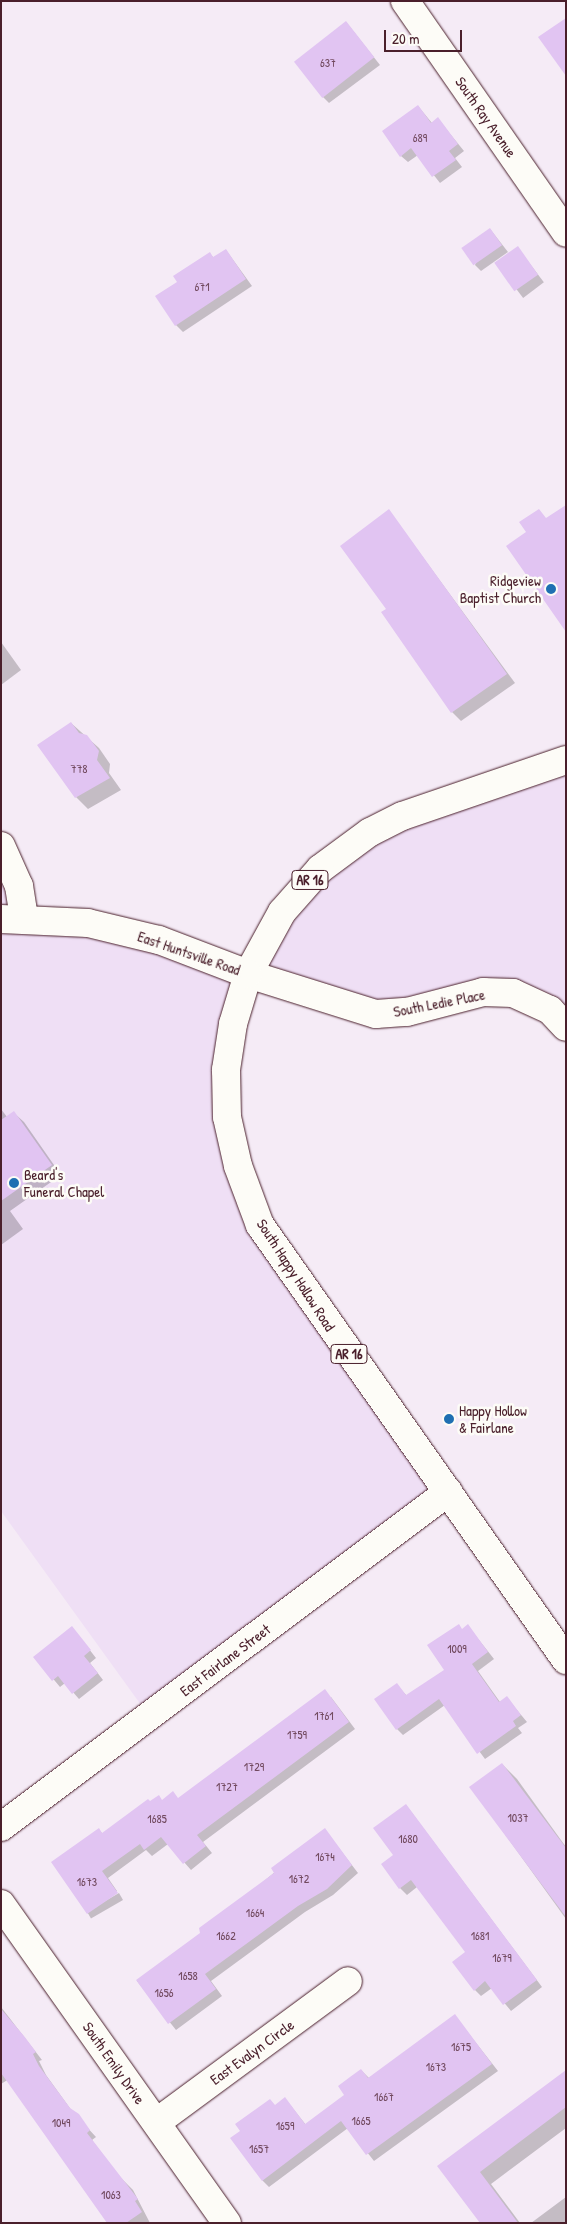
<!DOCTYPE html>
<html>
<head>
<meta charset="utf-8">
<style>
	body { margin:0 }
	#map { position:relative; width:567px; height:2224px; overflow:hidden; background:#f5ebf6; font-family:"Patrick Hand",sans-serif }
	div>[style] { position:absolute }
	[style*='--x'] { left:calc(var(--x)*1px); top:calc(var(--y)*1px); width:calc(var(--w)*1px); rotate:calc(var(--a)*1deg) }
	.built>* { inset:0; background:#efdff5 }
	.shadow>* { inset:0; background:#0003; transform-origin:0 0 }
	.building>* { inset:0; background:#e1c4f2; transform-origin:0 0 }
	.roads { filter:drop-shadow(0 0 1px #4a1f2b) drop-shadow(0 0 1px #4a1f2b) }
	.minor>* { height:28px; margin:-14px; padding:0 14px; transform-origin:14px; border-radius:14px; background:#fdfcf7 }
	.major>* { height:28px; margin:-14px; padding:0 14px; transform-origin:14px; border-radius:14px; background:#fdfcf7 }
	.dots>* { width:14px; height:14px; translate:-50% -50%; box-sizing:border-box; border:2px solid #fdfcf7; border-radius:50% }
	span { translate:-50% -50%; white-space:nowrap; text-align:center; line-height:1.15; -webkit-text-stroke:5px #fdfcf7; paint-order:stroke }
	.number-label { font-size:12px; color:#70485d }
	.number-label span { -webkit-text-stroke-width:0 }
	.shield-label span { padding:1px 4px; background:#fdfcf7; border:1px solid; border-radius:4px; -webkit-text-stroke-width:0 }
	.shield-label { font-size:14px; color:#4a1f2b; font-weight:700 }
	.street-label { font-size:15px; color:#4a1f2b }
	.poi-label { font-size:15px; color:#4a1f2b }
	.right { translate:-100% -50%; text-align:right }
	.left { translate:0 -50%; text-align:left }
	.frame { position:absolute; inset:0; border:2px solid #4a1f2b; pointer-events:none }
	.scale { position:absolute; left:384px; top:30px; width:78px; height:22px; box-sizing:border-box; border:2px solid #4a1f2b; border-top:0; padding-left:6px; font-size:15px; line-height:18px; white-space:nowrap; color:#4a1f2b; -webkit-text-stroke:4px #fdfcf7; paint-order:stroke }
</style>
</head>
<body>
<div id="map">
	<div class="built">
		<div style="clip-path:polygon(566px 760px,566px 1027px,513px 993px,407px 1012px,248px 974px,233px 1024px,238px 1166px,448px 1492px,149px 1716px,1px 1511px,1px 846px,24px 919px,248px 974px,282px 912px,370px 832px)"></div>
	</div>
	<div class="shadow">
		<div style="clip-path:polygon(346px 22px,380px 65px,329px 103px,323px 97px)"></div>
		<div style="clip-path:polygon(418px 106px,432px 123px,438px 119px,464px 151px,455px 158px,462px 167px,440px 183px,418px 155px,408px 162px,401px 156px)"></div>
		<div style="clip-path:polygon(490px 229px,508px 252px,481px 271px,475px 265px)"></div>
		<div style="left:518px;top:248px;width:43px;height:26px;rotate:53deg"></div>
		<div style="clip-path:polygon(226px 250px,252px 286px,183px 332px,176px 325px,178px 282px,210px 254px,214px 258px)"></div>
		<div style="clip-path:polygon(389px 511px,515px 683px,461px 721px,452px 712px,388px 609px)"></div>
		<div style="clip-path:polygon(1px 642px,21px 670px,1px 685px)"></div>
		<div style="clip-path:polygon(71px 723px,99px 748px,110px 764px,109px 773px,121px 790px,88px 809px,76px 797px)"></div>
		<div style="clip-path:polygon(1px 1109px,7px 1117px,14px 1113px,24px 1122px,61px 1175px,10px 1211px,23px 1229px,1px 1245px)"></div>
		<div style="clip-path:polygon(468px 1626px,494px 1659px,478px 1671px,500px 1702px,507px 1698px,527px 1722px,518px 1728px,522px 1733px,485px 1759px,445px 1705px,403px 1735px,397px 1729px,397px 1685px,407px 1696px,445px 1670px,462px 1630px)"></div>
		<div style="clip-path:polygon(78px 1635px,96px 1658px,90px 1663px,103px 1680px,79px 1699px,65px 1683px,60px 1687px,35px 1657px)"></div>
		<div style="clip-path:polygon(331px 1697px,355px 1729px,203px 1842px,212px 1853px,191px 1870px,168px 1844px,152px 1856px,146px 1850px,108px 1878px,117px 1891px,88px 1912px,99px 1830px,103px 1834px,150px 1803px,179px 1799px)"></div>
		<div style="clip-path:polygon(502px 1764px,517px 1779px,566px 1847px,566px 1919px,471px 1787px)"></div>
		<div style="clip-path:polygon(406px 1805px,542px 1987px,511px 2011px,492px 1988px,481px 1996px,475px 1990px,466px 1952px,417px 1887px,407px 1895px,400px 1888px,395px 1855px)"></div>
		<div style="clip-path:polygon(325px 1830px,358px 1873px,333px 1895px,305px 1912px,211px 1981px,222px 1996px,176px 2030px,137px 1981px,202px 1933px)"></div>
		<div style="left:119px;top:1893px;width:8px;height:37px;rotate:60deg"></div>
		<div style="clip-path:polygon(1px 2007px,42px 2060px,39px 2061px,46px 2075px,72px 2111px,96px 2137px,92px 2140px,116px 2173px,133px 2190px,150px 2223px,109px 2223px,9px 2079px,1px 2084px)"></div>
		<div style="clip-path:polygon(455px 2016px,498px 2071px,374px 2161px,348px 2128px,269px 2187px,262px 2180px,276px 2106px,291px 2106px,306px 2125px,346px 2095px,361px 2070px,369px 2078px)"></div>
		<div style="clip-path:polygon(566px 2072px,566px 2128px,491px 2184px,520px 2223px,481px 2223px,439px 2167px)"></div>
		<div style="clip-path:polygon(566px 2197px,566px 2223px,531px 2223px)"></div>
	</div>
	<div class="building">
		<div style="clip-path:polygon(566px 18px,566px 76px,538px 37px)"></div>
		<div style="left:346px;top:21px;width:46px;height:66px;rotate:52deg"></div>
		<div style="clip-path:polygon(418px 105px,431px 123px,438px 117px,458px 144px,449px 151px,456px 160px,432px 177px,411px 148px,400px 157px,382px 131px)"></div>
		<div style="left:490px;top:228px;width:21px;height:35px;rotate:55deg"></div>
		<div style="left:518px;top:246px;width:35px;height:29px;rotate:55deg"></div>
		<div style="clip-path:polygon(226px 249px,246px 279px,175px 326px,155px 296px,177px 282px,173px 276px,210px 252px,213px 257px)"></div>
		<div style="clip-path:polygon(566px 505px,566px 632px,506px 546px,526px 532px,519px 522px,539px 509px,546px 518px)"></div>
		<div style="clip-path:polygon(389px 509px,507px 674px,451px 713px,381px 612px,386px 609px,340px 546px)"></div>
		<div style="clip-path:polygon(71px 722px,79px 733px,87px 735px,99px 751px,97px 760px,110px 778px,75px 798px,37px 745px)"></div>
		<div style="clip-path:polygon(14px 1111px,52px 1165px,1px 1201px,1px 1120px)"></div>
		<div style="clip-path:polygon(459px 1624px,462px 1629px,468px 1624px,488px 1652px,472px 1664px,499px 1702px,507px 1696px,521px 1715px,513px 1721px,516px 1726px,477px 1754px,439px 1699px,396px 1730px,374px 1699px,397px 1683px,406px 1695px,444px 1670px,427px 1645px)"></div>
		<div style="clip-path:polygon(72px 1626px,91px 1650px,84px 1656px,98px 1673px,72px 1694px,58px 1676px,52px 1681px,33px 1657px)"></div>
		<div style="clip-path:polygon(325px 1689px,349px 1722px,197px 1835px,206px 1846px,183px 1864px,161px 1837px,144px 1850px,140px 1844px,102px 1871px,118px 1893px,87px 1914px,51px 1862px,99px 1828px,102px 1833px,148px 1799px,150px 1801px,159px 1795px,162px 1800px,173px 1791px,178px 1798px)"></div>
		<div style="clip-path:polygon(502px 1763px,566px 1848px,566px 1917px,469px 1787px)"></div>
		<div style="clip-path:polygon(406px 1804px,537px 1980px,503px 2005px,485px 1981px,474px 1991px,452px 1962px,465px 1952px,411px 1880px,399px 1889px,381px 1864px,393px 1855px,373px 1828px)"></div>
		<div style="clip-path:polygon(325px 1828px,352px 1865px,327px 1889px,298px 1906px,205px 1974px,216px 1989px,168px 2024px,136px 1980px,200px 1933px,199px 1928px,274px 1873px,271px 1868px)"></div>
		<div style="clip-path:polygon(1px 2009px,24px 2036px,36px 2052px,33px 2054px,39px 2066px,70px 2108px,79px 2114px,90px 2130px,87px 2133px,138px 2199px,135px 2201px,142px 2212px,126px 2223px,107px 2223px,1px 2073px)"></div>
		<div style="clip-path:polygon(455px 2014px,492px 2064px,366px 2155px,341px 2121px,262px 2181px,230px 2138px,240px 2131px,235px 2124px,270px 2099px,275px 2105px,285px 2097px,305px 2124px,344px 2095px,338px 2086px,350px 2077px,361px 2069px,368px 2078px)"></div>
		<div style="clip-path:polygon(566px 2070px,566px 2107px,480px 2172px,518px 2223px,480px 2223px,437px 2166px)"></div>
	</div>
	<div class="roads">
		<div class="minor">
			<div style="--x:405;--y:1;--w:282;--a:55.2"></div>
			<div style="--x:1;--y:846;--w:44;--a:65.8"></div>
			<div style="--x:19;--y:886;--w:33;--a:81"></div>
			<div style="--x:248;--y:974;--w:134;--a:17.4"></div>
			<div style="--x:376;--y:1014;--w:31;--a:-4"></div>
			<div style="--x:407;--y:1012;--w:79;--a:-14.7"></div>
			<div style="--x:483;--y:992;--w:30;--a:2"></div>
			<div style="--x:513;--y:993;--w:41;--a:24.7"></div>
			<div style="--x:550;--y:1010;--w:23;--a:47"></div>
			<div style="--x:1;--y:1827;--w:559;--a:-36.85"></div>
			<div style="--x:1;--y:1904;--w:391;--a:54.7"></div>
			<div style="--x:157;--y:2122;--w:237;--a:-36.4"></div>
		</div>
		<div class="major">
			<div style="--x:566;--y:760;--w:173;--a:161.1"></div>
			<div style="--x:402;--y:816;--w:36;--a:153"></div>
			<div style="--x:370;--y:832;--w:62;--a:143.5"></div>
			<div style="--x:320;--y:869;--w:57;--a:131.5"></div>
			<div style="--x:282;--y:912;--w:71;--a:118.7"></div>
			<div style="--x:248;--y:974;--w:52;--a:106.7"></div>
			<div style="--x:233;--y:1024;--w:47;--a:98.7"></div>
			<div style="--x:226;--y:1070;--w:47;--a:88.8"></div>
			<div style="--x:227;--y:1117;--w:50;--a:77.3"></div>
			<div style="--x:238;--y:1166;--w:63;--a:69.6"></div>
			<div style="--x:260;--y:1225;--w:532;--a:54.88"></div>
			<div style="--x:1;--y:919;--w:87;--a:2.6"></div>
			<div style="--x:88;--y:923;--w:73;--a:13.5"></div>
			<div style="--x:159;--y:940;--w:95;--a:20.9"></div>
		</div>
	</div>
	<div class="dots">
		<div style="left:551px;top:589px;background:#1f6fb2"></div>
		<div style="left:14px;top:1183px;background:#1f6fb2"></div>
		<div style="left:449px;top:1419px;background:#1f6fb2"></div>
	</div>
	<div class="number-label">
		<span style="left:328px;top:63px">637</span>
		<span style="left:420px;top:138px">689</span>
		<span style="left:202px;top:287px">671</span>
		<span style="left:79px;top:769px">778</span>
		<span style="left:457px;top:1649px">1009</span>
		<span style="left:324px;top:1716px">1761</span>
		<span style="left:297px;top:1735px">1759</span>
		<span style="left:254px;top:1767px">1729</span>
		<span style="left:227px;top:1787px">1727</span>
		<span style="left:518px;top:1818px">1037</span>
		<span style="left:157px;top:1819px">1685</span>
		<span style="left:408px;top:1839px">1680</span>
		<span style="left:325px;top:1857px">1674</span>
		<span style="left:299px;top:1879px">1672</span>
		<span style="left:87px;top:1882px">1673</span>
		<span style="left:255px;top:1913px">1664</span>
		<span style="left:226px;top:1936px">1662</span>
		<span style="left:480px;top:1936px">1681</span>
		<span style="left:502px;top:1958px">1679</span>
		<span style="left:188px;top:1976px">1658</span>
		<span style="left:164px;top:1993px">1656</span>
		<span style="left:461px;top:2047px">1675</span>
		<span style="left:436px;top:2067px">1673</span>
		<span style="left:384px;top:2097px">1667</span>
		<span style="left:361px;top:2121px">1665</span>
		<span style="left:61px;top:2123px">1049</span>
		<span style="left:285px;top:2126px">1659</span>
		<span style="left:259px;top:2149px">1657</span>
		<span style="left:111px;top:2195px">1063</span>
	</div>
	<div class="shield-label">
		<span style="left:310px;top:880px">AR 16</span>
		<span style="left:349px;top:1354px">AR 16</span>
	</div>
	<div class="street-label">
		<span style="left:486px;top:117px;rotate:55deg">South Ray Avenue</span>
		<span style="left:189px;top:953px;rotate:19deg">East Huntsville Road</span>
		<span style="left:439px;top:1003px;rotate:-11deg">South Ledie Place</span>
		<span style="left:296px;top:1275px;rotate:57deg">South Happy Hollow Road</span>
		<span style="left:225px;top:1660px;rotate:-37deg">East Fairlane Street</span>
		<span style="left:252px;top:2052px;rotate:-36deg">East Evalyn Circle</span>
		<span style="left:114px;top:2063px;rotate:55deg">South Emily Drive</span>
	</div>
	<div class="poi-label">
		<span class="right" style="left:541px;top:589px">Ridgeview<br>Baptist Church</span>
		<span class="left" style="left:24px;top:1183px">Beard's<br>Funeral Chapel</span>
		<span class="left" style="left:459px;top:1419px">Happy Hollow<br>&amp; Fairlane</span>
	</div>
	<div class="frame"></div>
	<div class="scale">20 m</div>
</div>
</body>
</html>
